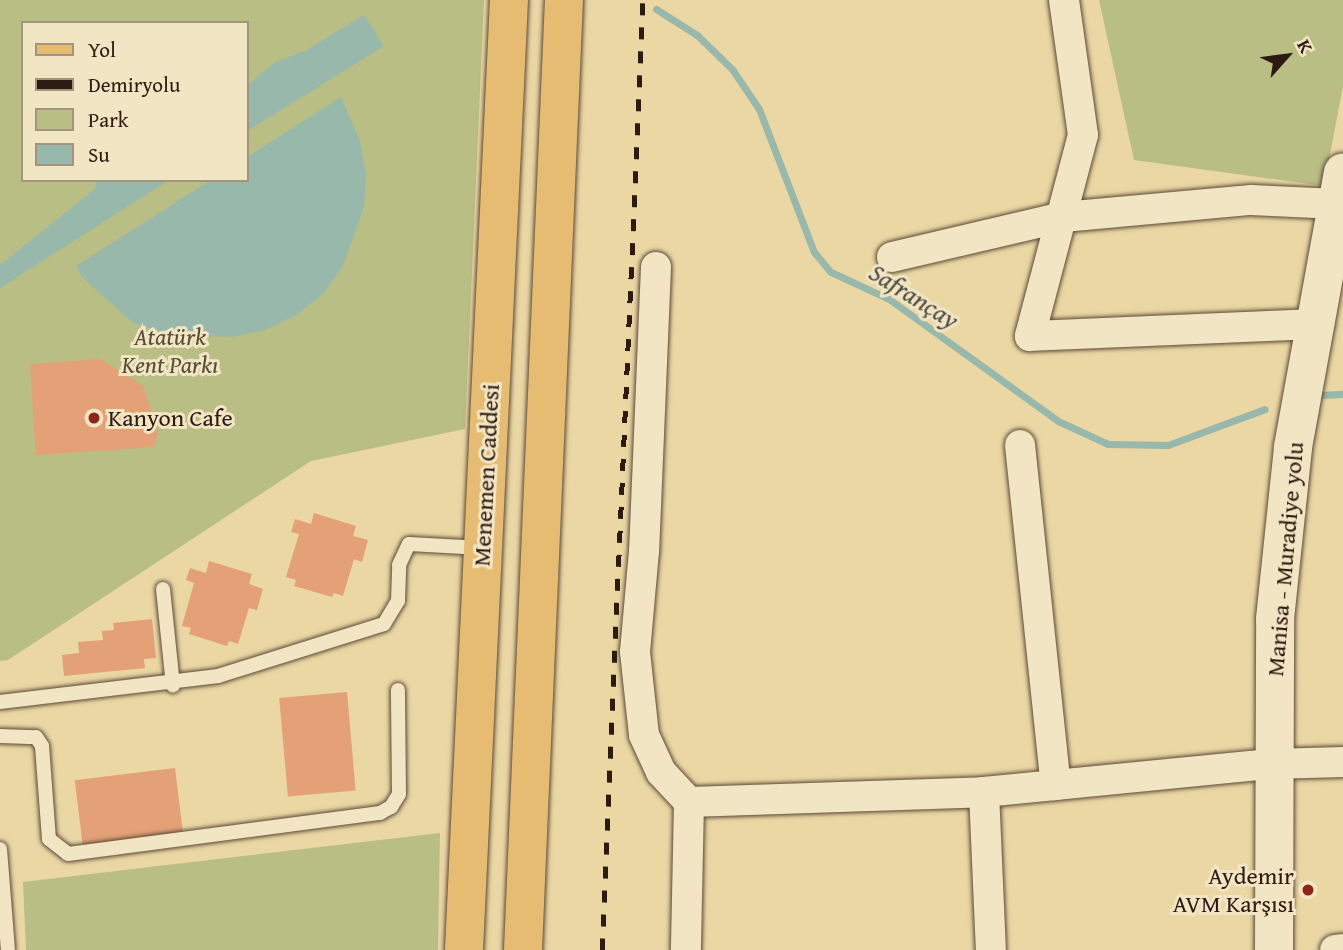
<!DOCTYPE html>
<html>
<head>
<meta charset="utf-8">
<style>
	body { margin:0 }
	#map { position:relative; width:1343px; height:950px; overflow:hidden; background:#ead7a4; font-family:"Gentium Book Plus",serif }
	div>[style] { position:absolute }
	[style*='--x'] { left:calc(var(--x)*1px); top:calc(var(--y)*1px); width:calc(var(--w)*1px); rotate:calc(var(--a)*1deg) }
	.green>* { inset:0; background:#b9be84 }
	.water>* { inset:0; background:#98b8ab }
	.stream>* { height:7px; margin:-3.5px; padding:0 3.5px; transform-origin:3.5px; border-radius:3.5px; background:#98b8ab }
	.building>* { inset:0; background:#e4a077; transform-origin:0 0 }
	.roads { filter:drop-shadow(0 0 2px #5c4a37) drop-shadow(0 0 2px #5c4a37) }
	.lane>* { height:14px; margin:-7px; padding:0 7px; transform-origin:7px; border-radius:7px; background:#f1e5c4 }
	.street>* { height:30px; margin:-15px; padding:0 15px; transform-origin:15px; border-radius:15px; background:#f1e5c4 }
	.secondary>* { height:38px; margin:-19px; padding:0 19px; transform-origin:19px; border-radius:19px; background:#f1e5c4 }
	.primary>* { height:38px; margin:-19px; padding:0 19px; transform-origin:19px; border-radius:19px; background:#e5bc72 }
	.rail>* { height:5px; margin-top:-2.5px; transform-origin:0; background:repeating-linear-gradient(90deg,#2d1b13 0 12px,transparent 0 24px) }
	.dots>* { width:19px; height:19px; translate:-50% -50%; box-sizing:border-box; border:4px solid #f1e5c4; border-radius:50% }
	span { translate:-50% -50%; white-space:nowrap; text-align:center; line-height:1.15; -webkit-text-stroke:6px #f1e5c4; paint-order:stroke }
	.park-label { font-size:24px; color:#574c35; font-style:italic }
	.poi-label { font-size:24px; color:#2d1b13 }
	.left { translate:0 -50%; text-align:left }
	.right { translate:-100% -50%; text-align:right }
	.street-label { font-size:24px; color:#2d1b13 }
	.water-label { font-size:26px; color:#4d4a41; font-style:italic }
	.legend { position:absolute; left:21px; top:21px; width:228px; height:161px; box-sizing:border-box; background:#f1e5c4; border:2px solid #a3947d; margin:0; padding:9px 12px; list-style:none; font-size:21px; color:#2d1b13 }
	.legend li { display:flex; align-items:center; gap:14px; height:35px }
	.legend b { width:35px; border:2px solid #a3947d }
	.north { position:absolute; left:1252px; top:21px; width:70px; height:70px; -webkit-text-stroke:5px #f1e5c4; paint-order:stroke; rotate:62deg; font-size:19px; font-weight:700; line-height:28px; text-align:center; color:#2d1b13 }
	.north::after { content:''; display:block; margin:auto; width:24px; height:32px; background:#2d1b13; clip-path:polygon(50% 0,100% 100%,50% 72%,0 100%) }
</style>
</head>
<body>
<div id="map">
	<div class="green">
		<div style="clip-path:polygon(evenodd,0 0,484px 0,465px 429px,311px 461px,8px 660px,0 661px,0 0,23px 23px,247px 23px,247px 180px,23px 180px,23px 23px)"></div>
		<div style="clip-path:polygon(1099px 0,1343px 0,1343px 86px,1324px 186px,1134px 160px)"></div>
		<div style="clip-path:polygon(440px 833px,438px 950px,26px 950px,23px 882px)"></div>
	</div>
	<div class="water">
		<div style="clip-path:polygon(364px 15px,384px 46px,247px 131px,247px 86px,275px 62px,305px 51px)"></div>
		<div style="clip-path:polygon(341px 97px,360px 141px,366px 174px,364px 207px,343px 266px,323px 294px,296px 315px,265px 330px,232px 337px,164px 334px,132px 322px,82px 277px,76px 266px,211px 180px,247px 180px,247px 157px)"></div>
		<div style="clip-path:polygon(96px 180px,169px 180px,0 288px,0 265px,95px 189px)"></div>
	</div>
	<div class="stream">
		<div style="--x:656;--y:9;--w:49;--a:32.4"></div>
		<div style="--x:697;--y:35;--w:49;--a:44.2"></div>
		<div style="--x:732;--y:69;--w:48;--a:56"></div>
		<div style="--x:759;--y:109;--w:153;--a:69"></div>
		<div style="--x:814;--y:252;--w:26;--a:50"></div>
		<div style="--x:831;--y:272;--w:64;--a:25"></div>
		<div style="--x:889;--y:299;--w:208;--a:35.8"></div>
		<div style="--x:1058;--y:421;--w:55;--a:24.7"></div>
		<div style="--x:1108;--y:444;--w:60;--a:1"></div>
		<div style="--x:1168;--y:445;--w:103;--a:-20.4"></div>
		<div style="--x:1321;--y:395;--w:22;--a:-3"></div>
	</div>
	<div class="building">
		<div style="clip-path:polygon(100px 359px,143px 386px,158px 432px,154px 447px,36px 455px,30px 364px)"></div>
		<div style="clip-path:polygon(314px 513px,356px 526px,353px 536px,368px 540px,362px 562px,354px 559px,343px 596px,334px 593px,332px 597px,294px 586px,296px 580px,286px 577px,299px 534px,291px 532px,295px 519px,311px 524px)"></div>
		<div style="clip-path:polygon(209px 561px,252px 574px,249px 584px,263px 589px,257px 610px,249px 608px,238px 644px,229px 641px,227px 646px,189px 634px,191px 628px,182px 626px,194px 583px,186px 580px,190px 568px,206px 573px)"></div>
		<div style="clip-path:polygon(152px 619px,156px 658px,144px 659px,145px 668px,64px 676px,62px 655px,79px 653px,78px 642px,103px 640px,102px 631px,114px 630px,113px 623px)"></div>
		<div style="left:347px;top:692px;width:99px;height:68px;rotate:85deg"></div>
		<div style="left:175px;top:768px;width:66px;height:101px;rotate:83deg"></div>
	</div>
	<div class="roads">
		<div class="lane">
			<div style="--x:163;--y:589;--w:97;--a:84.1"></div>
			<div style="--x:0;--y:702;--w:220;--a:-6.8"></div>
			<div style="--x:218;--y:676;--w:174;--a:-17.4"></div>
			<div style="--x:384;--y:624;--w:27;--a:-59"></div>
			<div style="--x:398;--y:601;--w:36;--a:-88"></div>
			<div style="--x:399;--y:565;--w:23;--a:-65"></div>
			<div style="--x:409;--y:544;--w:73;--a:3.1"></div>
			<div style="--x:0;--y:736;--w:36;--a:2"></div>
			<div style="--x:36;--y:737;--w:11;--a:56"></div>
			<div style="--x:42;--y:746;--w:93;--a:85.7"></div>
			<div style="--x:49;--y:839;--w:24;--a:38"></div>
			<div style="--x:68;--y:854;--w:315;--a:-7.5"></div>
			<div style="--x:380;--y:813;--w:13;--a:-29"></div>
			<div style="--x:391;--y:807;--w:15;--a:-58"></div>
			<div style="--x:399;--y:794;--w:104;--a:-90.6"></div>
			<div style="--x:0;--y:849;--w:101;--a:85.5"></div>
		</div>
		<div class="street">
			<div style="--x:1064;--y:0;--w:136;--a:82"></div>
			<div style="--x:1083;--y:135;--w:208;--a:104.8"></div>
			<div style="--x:1030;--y:336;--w:283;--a:-2.4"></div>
			<div style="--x:892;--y:257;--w:176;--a:-13.2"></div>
			<div style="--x:1063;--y:217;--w:189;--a:-5.2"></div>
			<div style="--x:1251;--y:200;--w:86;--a:2.7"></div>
			<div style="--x:656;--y:267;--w:284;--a:92.4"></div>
			<div style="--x:644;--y:551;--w:101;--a:95.1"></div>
			<div style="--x:635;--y:652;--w:83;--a:83.8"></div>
			<div style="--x:644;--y:735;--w:41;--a:65.3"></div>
			<div style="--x:661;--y:772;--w:41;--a:47"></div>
			<div style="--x:689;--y:802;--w:148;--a:91.2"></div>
			<div style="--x:1020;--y:445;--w:342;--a:84"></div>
			<div style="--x:984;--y:792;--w:158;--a:87.5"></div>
			<div style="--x:689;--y:802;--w:295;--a:-1.9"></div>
			<div style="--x:984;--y:792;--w:288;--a:-5.6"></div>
			<div style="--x:1271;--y:764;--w:72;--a:-1.6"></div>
			<div style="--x:1335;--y:950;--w:8;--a:-7"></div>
		</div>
		<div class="secondary">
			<div style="--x:1274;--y:950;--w:331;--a:-89.8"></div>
			<div style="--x:1275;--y:619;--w:173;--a:-84"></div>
			<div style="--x:1293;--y:447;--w:279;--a:-79.7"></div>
		</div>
		<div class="primary">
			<div style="--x:464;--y:950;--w:951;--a:-87.29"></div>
			<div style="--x:523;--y:950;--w:951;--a:-87.53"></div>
		</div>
	</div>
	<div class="rail">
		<div style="--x:602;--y:950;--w:951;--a:-87.53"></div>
	</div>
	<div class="dots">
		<div style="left:94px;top:418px;background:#8f2418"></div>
		<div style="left:1308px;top:890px;background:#8f2418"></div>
	</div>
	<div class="park-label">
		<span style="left:170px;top:351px">Atatürk<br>Kent Parkı</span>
	</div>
	<div class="poi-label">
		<span class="left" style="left:108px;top:418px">Kanyon Cafe</span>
		<span class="right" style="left:1294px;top:890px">Aydemir<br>AVM Karşısı</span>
	</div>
	<div class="street-label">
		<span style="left:486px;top:475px;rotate:-87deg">Menemen Caddesi</span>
		<span style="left:1285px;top:559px;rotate:-85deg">Manisa - Muradiye yolu</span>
	</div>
	<div class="water-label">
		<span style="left:914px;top:296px;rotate:32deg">Safrançay</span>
	</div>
	<ul class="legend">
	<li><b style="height:9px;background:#e5bc72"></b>Yol</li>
	<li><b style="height:9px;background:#2d1b13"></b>Demiryolu</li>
	<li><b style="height:19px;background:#b9be84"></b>Park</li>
	<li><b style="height:19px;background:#98b8ab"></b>Su</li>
	</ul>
	<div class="north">K</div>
</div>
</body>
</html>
